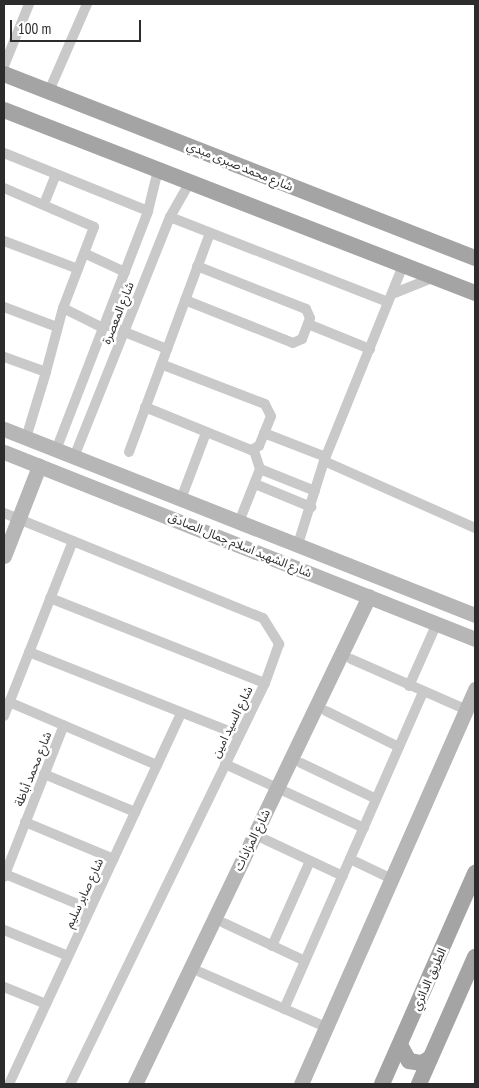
<!DOCTYPE html>
<html>
<head>
<meta charset="utf-8">
<style>
	body { margin:0 }
	#map { position:relative; width:479px; height:1088px; overflow:hidden; background:#fff; font-family:"PT Sans Narrow","Noto Sans Arabic",sans-serif }
	div>[style] { position:absolute }
	[style*='--x'] { left:calc(var(--x)*1px); top:calc(var(--y)*1px); width:calc(var(--w)*1px); rotate:calc(var(--a)*1deg) }
	.street>* { height:10px; margin:-5px; padding:0 5px; transform-origin:5px; border-radius:5px; background:#c9c9c9 }
	.secondary>* { height:15px; margin:-7.5px; padding:0 7.5px; transform-origin:7.5px; border-radius:7.5px; background:#b6b6b6 }
	.primary>* { height:16px; margin:-8px; padding:0 8px; transform-origin:8px; border-radius:8px; background:#a4a4a4 }
	span { translate:-50% -50%; white-space:nowrap; text-align:center; line-height:1.15; -webkit-text-stroke:5px #fff; paint-order:stroke }
	.street-label { font-size:12px; color:#2c2c2c }
	.frame { position:absolute; inset:0; border:5px solid #2c2c2c; pointer-events:none }
	.scale { position:absolute; left:10px; top:20px; width:131px; height:22px; box-sizing:border-box; border:2px solid #2c2c2c; border-top:0; padding-left:6px; font-size:15px; line-height:18px; white-space:nowrap; color:#2c2c2c; -webkit-text-stroke:4px #fff; paint-order:stroke }
</style>
</head>
<body>
<div id="map">
	<div class="street">
		<div style="--x:4;--y:66;--w:67;--a:-68"></div>
		<div style="--x:49;--y:91;--w:95;--a:-66.4"></div>
		<div style="--x:4;--y:153;--w:155;--a:21.9"></div>
		<div style="--x:4;--y:188;--w:98;--a:23.4"></div>
		<div style="--x:94;--y:227;--w:87;--a:110.9"></div>
		<div style="--x:63;--y:308;--w:66;--a:104.9"></div>
		<div style="--x:46;--y:372;--w:45;--a:-160.3"></div>
		<div style="--x:44;--y:204;--w:32;--a:-68"></div>
		<div style="--x:170;--y:217;--w:234;--a:21.3"></div>
		<div style="--x:4;--y:241;--w:79;--a:20.7"></div>
		<div style="--x:86;--y:254;--w:43;--a:24.8"></div>
		<div style="--x:392;--y:294;--w:43;--a:-21.8"></div>
		<div style="--x:185;--y:300;--w:116;--a:21.7"></div>
		<div style="--x:293;--y:343;--w:10;--a:-24"></div>
		<div style="--x:302;--y:339;--w:22;--a:-69"></div>
		<div style="--x:310;--y:318;--w:10;--a:-114"></div>
		<div style="--x:306;--y:309;--w:117;--a:-158.5"></div>
		<div style="--x:4;--y:307;--w:57;--a:20.7"></div>
		<div style="--x:63;--y:308;--w:45;--a:26.6"></div>
		<div style="--x:105;--y:324;--w:67;--a:22"></div>
		<div style="--x:308;--y:324;--w:67;--a:22"></div>
		<div style="--x:145;--y:407;--w:114;--a:22.1"></div>
		<div style="--x:251;--y:450;--w:9;--a:-27"></div>
		<div style="--x:259;--y:446;--w:32;--a:-68"></div>
		<div style="--x:271;--y:416;--w:13;--a:-117"></div>
		<div style="--x:265;--y:404;--w:111;--a:-159"></div>
		<div style="--x:264;--y:433;--w:66;--a:21.2"></div>
		<div style="--x:26;--y:438;--w:69;--a:-73.1"></div>
		<div style="--x:56;--y:450;--w:256;--a:-68.9"></div>
		<div style="--x:148;--y:211;--w:42;--a:-76.3"></div>
		<div style="--x:129;--y:452;--w:233;--a:-69.7"></div>
		<div style="--x:74;--y:457;--w:258;--a:-68.2"></div>
		<div style="--x:170;--y:217;--w:40;--a:-60.3"></div>
		<div style="--x:324;--y:461;--w:165;--a:23.9"></div>
		<div style="--x:260;--y:469;--w:59;--a:21.8"></div>
		<div style="--x:255;--y:484;--w:61;--a:22.3"></div>
		<div style="--x:181;--y:499;--w:71;--a:-69.3"></div>
		<div style="--x:4;--y:513;--w:279;--a:22.1"></div>
		<div style="--x:263;--y:618;--w:31;--a:58"></div>
		<div style="--x:279;--y:644;--w:41;--a:109.7"></div>
		<div style="--x:265;--y:683;--w:446;--a:115.9"></div>
		<div style="--x:239;--y:522;--w:57;--a:-68.4"></div>
		<div style="--x:260;--y:469;--w:20;--a:-108"></div>
		<div style="--x:298;--y:544;--w:87;--a:-72.6"></div>
		<div style="--x:324;--y:461;--w:211;--a:-68"></div>
		<div style="--x:50;--y:598;--w:231;--a:21.6"></div>
		<div style="--x:29;--y:652;--w:226;--a:21.6"></div>
		<div style="--x:351;--y:659;--w:127;--a:23.7"></div>
		<div style="--x:409;--y:686;--w:69;--a:-66"></div>
		<div style="--x:9;--y:702;--w:161;--a:23.1"></div>
		<div style="--x:326;--y:711;--w:81;--a:26.3"></div>
		<div style="--x:4;--y:716;--w:188;--a:-68.5"></div>
		<div style="--x:301;--y:763;--w:83;--a:25.6"></div>
		<div style="--x:225;--y:764;--w:153;--a:24.7"></div>
		<div style="--x:44;--y:774;--w:99;--a:22.7"></div>
		<div style="--x:25;--y:822;--w:96;--a:22.6"></div>
		<div style="--x:264;--y:839;--w:87;--a:25.1"></div>
		<div style="--x:350;--y:859;--w:47;--a:25.5"></div>
		<div style="--x:5;--y:874;--w:92;--a:22.4"></div>
		<div style="--x:4;--y:877;--w:163;--a:-68.5"></div>
		<div style="--x:224;--y:923;--w:89;--a:25.1"></div>
		<div style="--x:4;--y:930;--w:69;--a:22.1"></div>
		<div style="--x:272;--y:946;--w:93;--a:-65.9"></div>
		<div style="--x:200;--y:972;--w:137;--a:23.6"></div>
		<div style="--x:4;--y:987;--w:45;--a:22"></div>
		<div style="--x:284;--y:1009;--w:345;--a:-66.3"></div>
		<div style="--x:9;--y:1084;--w:409;--a:-65.1"></div>
	</div>
	<div class="secondary">
		<div style="--x:4;--y:429;--w:506;--a:21.55"></div>
		<div style="--x:4;--y:452;--w:507;--a:21.65"></div>
		<div style="--x:4;--y:556;--w:97;--a:-68.7"></div>
		<div style="--x:135;--y:1084;--w:541;--a:-64.38"></div>
		<div style="--x:301;--y:1084;--w:432;--a:-66.2"></div>
	</div>
	<div class="primary">
		<div style="--x:4;--y:74;--w:506;--a:21.34"></div>
		<div style="--x:4;--y:110;--w:505;--a:21.23"></div>
		<div style="--x:400;--y:1045;--w:18;--a:61"></div>
		<div style="--x:409;--y:1061;--w:13;--a:9"></div>
		<div style="--x:422;--y:1063;--w:9;--a:-32"></div>
		<div style="--x:382;--y:1084;--w:231;--a:-66.2"></div>
		<div style="--x:419;--y:1084;--w:139;--a:-66.2"></div>
	</div>
	<div class="street-label">
		<span style="left:240px;top:166px;rotate:22deg">شارع محمد صبرى مبدي</span>
		<span style="left:118px;top:313px;rotate:-68deg">شارع المعصرة</span>
		<span style="left:240px;top:545px;rotate:22deg">شارع الشهيد اسلام جمال الصادق</span>
		<span style="left:232px;top:722px;rotate:-64deg">شارع السيد امين</span>
		<span style="left:33px;top:769px;rotate:-68deg">شارع محمد أباظة</span>
		<span style="left:252px;top:840px;rotate:-64deg">شارع المزادات</span>
		<span style="left:84px;top:893px;rotate:-65deg">شارع صابر سليم</span>
		<span style="left:429px;top:979px;rotate:-66deg">الطريق الدائري</span>
	</div>
	<div class="frame"></div>
	<div class="scale">100 m</div>
</div>
</body>
</html>
